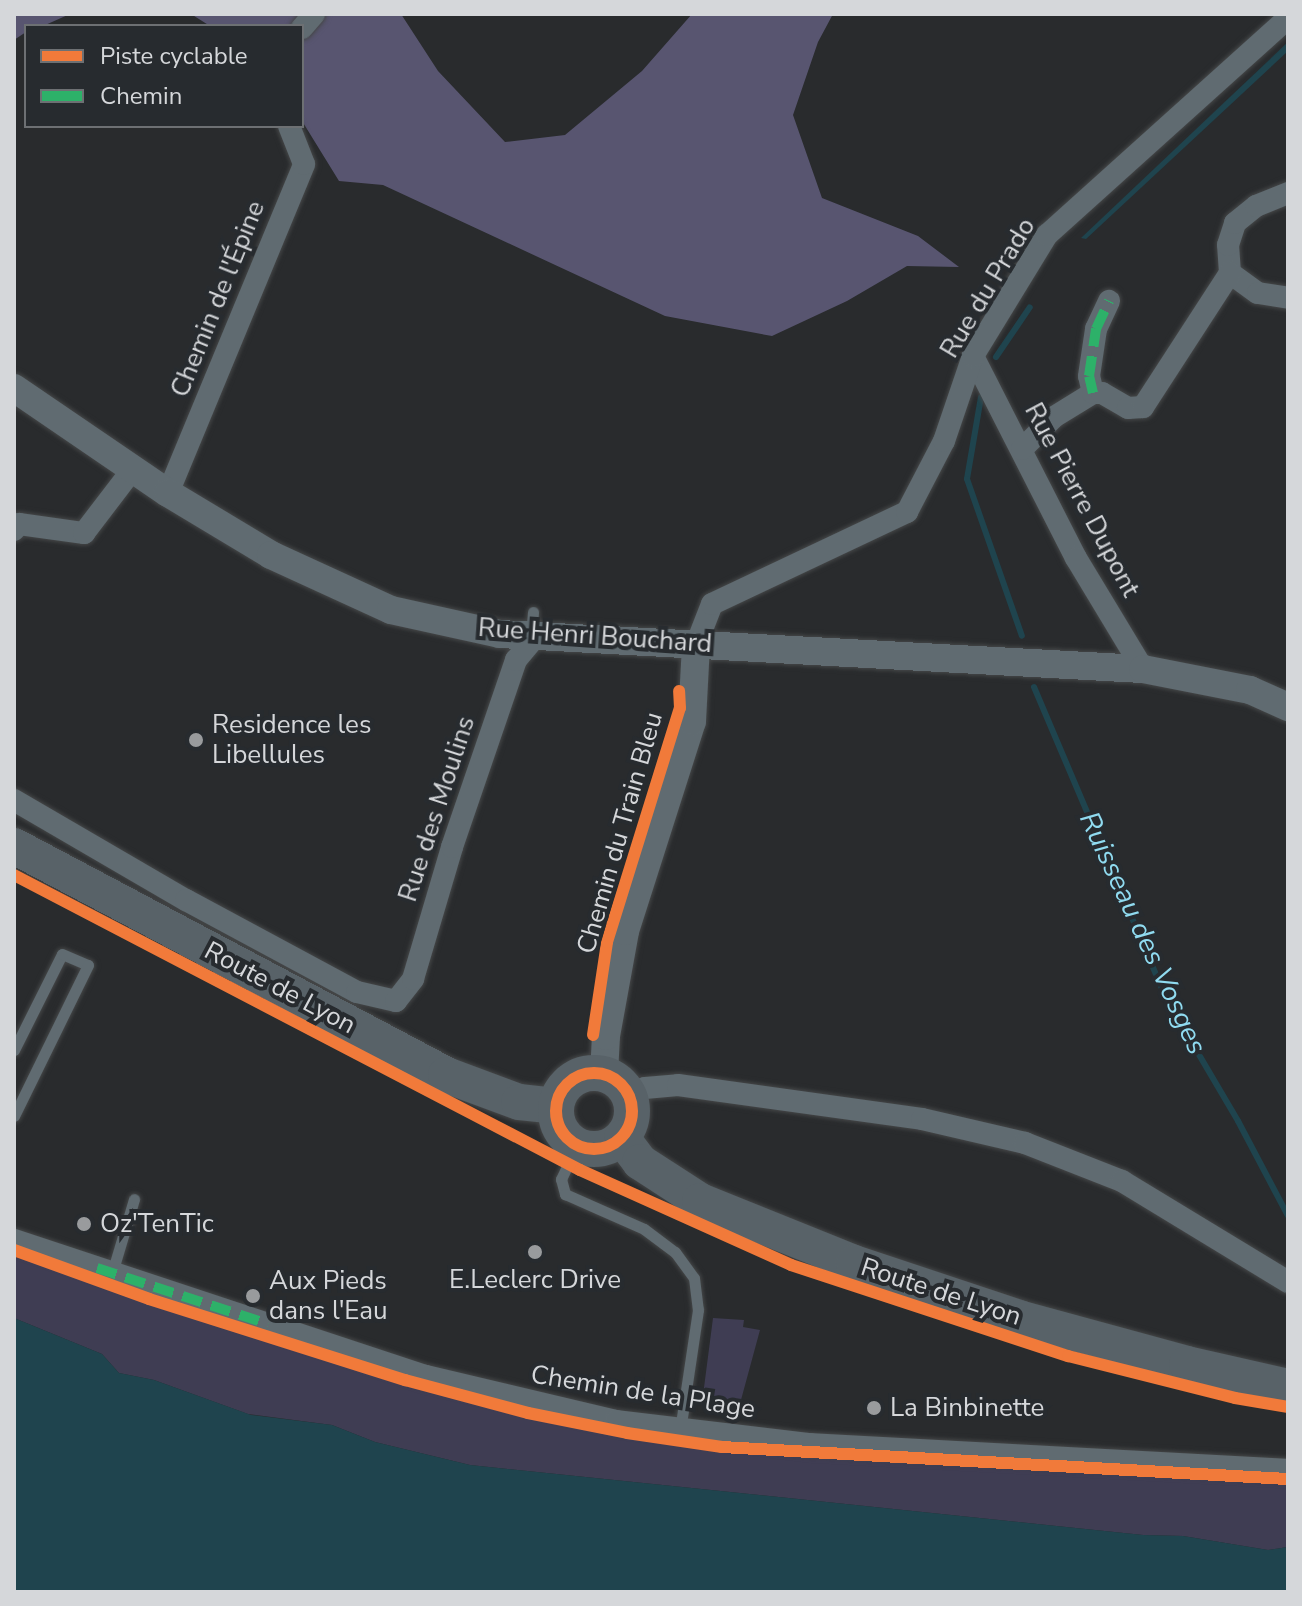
<!DOCTYPE html>
<html>
<head>
<meta charset="utf-8">
<style>
	body { margin:0 }
	#map { position:relative; width:1302px; height:1606px; overflow:hidden; background:#292b2d; font-family:"Nunito Sans",sans-serif }
	div>[style] { position:absolute }
	[style*='--x'] { left:calc(var(--x)*1px); top:calc(var(--y)*1px); width:calc(var(--w)*1px); rotate:calc(var(--a)*1deg) }
	.green>* { inset:0; background:#3f3d53 }
	.forest>* { inset:0; background:#585570 }
	.water>* { inset:0; background:#1f444e }
	.stream>* { height:6px; margin:-3px; padding:0 3px; transform-origin:3px; border-radius:3px; background:#1f444e }
	.roads { filter:drop-shadow(0 0 2px #454748) drop-shadow(0 0 2px #454748) }
	.service>* { height:11px; margin:-5.5px; padding:0 5.5px; transform-origin:5.5px; border-radius:5.5px; background:#606b71 }
	.minor>* { height:22px; margin:-11px; padding:0 11px; transform-origin:11px; border-radius:11px; background:#606b71 }
	.tertiary>* { height:28px; margin:-14px; padding:0 14px; transform-origin:14px; border-radius:14px; background:#606b71 }
	.primary>* { height:36px; margin:-18px; padding:0 18px; transform-origin:18px; border-radius:18px; background:#586268 }
	.primary>.ring { margin:-18px; padding:0; box-sizing:content-box; background:none; border:36px solid #586268; border-radius:50% }
	.quiet>* { height:10px; margin-top:-5px; transform-origin:0; background:repeating-linear-gradient(90deg,#2db169 0 20px,transparent 0 30px) }
	.cycleway>* { height:12px; margin:-6px; padding:0 6px; transform-origin:6px; border-radius:6px; background:#f17a3a }
	.cycleway>.ring { margin:-6px; padding:0; box-sizing:content-box; background:none; border:12px solid #f17a3a; border-radius:50% }
	.dots>* { width:22px; height:22px; translate:-50% -50%; box-sizing:border-box; border:4px solid #272b2f; border-radius:50% }
	span { translate:-50% -50%; white-space:nowrap; text-align:center; line-height:1.15; -webkit-text-stroke:8px #272b2f; paint-order:stroke }
	.street-label { font-size:26px; color:#d5d7da }
	.poi-label { font-size:26px; color:#d5d7da }
	.left { translate:0 -50%; text-align:left }
	.water-label { font-size:28px; color:#90dbf0; font-style:italic }
	.frame { position:absolute; inset:0; border:16px solid #d5d7da; pointer-events:none }
	.legend { position:absolute; left:24px; top:24px; width:280px; height:104px; box-sizing:border-box; background:#272b2f; border:2px solid #6d7073; margin:0; padding:10px 14px; list-style:none; font-size:24px; color:#d5d7da }
	.legend li { display:flex; align-items:center; gap:16px; height:40px }
	.legend b { width:40px; border:2px solid #6d7073 }
</style>
</head>
<body>
<div id="map">
	<div class="green">
		<div style="clip-path:polygon(14px 1246px,668px 1435px,1288px 1474px,1288px 1547px,1268px 1550px,1183px 1536px,1143px 1535px,470px 1465px,375px 1442px,332px 1425px,248px 1414px,154px 1380px,119px 1373px,102px 1354px,14px 1318px)"></div>
		<div style="clip-path:polygon(713px 1318px,744px 1320px,743px 1327px,760px 1330px,738px 1411px,702px 1403px)"></div>
	</div>
	<div class="forest">
		<div style="clip-path:polygon(14px 14px,70px 14px,43px 26px,26px 26px,26px 32px,14px 40px)"></div>
		<div style="clip-path:polygon(191px 14px,401px 14px,438px 71px,505px 142px,565px 135px,642px 71px,692px 14px,833px 14px,818px 42px,793px 115px,822px 198px,918px 236px,959px 267px,907px 266px,847px 301px,772px 336px,665px 316px,383px 185px,339px 181px,302px 121px,302px 26px,210px 26px)"></div>
	</div>
	<div class="water">
		<div style="clip-path:polygon(1288px 42px,1288px 51px,1086px 239px,1081px 238px)"></div>
		<div style="clip-path:polygon(14px 1318px,102px 1354px,119px 1373px,154px 1380px,251px 1415px,332px 1425px,375px 1442px,470px 1465px,1143px 1535px,1183px 1536px,1268px 1550px,1288px 1547px,1288px 1592px,14px 1592px)"></div>
	</div>
	<div class="stream">
		<div style="--x:996;--y:357;--w:60;--a:-55.8"></div>
		<div style="--x:981;--y:397;--w:83;--a:99.7"></div>
		<div style="--x:967;--y:479;--w:166;--a:70.7"></div>
		<div style="--x:1034;--y:687;--w:342;--a:67"></div>
		<div style="--x:1168;--y:1002;--w:138;--a:59.5"></div>
		<div style="--x:1238;--y:1121;--w:107;--a:62.2"></div>
	</div>
	<div class="roads">
		<div class="service">
			<div style="--x:531;--y:635;--w:23;--a:-85"></div>
			<div style="--x:14;--y:1050;--w:107;--a:-63.4"></div>
			<div style="--x:62;--y:954;--w:28;--a:23"></div>
			<div style="--x:88;--y:965;--w:168;--a:116.1"></div>
			<div style="--x:577;--y:1145;--w:38;--a:115"></div>
			<div style="--x:561;--y:1179;--w:16;--a:75"></div>
			<div style="--x:565;--y:1194;--w:86;--a:23.9"></div>
			<div style="--x:644;--y:1229;--w:39;--a:37"></div>
			<div style="--x:675;--y:1252;--w:32;--a:54"></div>
			<div style="--x:694;--y:1278;--w:32;--a:83"></div>
			<div style="--x:698;--y:1310;--w:122;--a:98.5"></div>
			<div style="--x:112;--y:1273;--w:77;--a:-73.4"></div>
		</div>
		<div class="minor">
			<div style="--x:302;--y:28;--w:18;--a:-49"></div>
			<div style="--x:1230;--y:273;--w:28;--a:-94"></div>
			<div style="--x:1228;--y:245;--w:23;--a:-72"></div>
			<div style="--x:1235;--y:223;--w:27;--a:-39"></div>
			<div style="--x:1256;--y:206;--w:35;--a:-22"></div>
			<div style="--x:1230;--y:273;--w:34;--a:36"></div>
			<div style="--x:1258;--y:293;--w:30;--a:9"></div>
			<div style="--x:973;--y:356;--w:227;--a:63"></div>
			<div style="--x:1076;--y:558;--w:130;--a:58.9"></div>
			<div style="--x:1093;--y:393;--w:17;--a:-103"></div>
			<div style="--x:1089;--y:376;--w:48;--a:-81.5"></div>
			<div style="--x:1096;--y:329;--w:31;--a:-65"></div>
			<div style="--x:1022;--y:449;--w:45;--a:-45"></div>
			<div style="--x:1054;--y:417;--w:46;--a:-31.6"></div>
			<div style="--x:1093;--y:393;--w:9;--a:0"></div>
			<div style="--x:1102;--y:393;--w:30;--a:30"></div>
			<div style="--x:1128;--y:408;--w:15;--a:-4"></div>
			<div style="--x:1143;--y:407;--w:160;--a:-57"></div>
			<div style="--x:168;--y:493;--w:356;--a:-67.5"></div>
			<div style="--x:304;--y:164;--w:41;--a:-111.5"></div>
			<div style="--x:14;--y:530;--w:8;--a:-50"></div>
			<div style="--x:19;--y:524;--w:66;--a:7.9"></div>
			<div style="--x:84;--y:533;--w:81;--a:-52.6"></div>
			<div style="--x:696;--y:645;--w:44;--a:-68.7"></div>
			<div style="--x:712;--y:604;--w:216;--a:-25.3"></div>
			<div style="--x:907;--y:512;--w:80;--a:-62.5"></div>
			<div style="--x:944;--y:441;--w:90;--a:-71.2"></div>
			<div style="--x:973;--y:356;--w:142;--a:-58.6"></div>
			<div style="--x:1047;--y:235;--w:324;--a:-42"></div>
			<div style="--x:14;--y:800;--w:199;--a:30.2"></div>
			<div style="--x:186;--y:900;--w:194;--a:28.3"></div>
			<div style="--x:357;--y:992;--w:40;--a:13"></div>
			<div style="--x:396;--y:1001;--w:28;--a:-52"></div>
			<div style="--x:413;--y:979;--w:138;--a:-73.5"></div>
			<div style="--x:452;--y:847;--w:198;--a:-71.1"></div>
			<div style="--x:516;--y:660;--w:31;--a:-50"></div>
			<div style="--x:629;--y:1095;--w:17;--a:-24"></div>
			<div style="--x:645;--y:1088;--w:33;--a:-5"></div>
			<div style="--x:678;--y:1085;--w:246;--a:7.9"></div>
			<div style="--x:922;--y:1119;--w:106;--a:13.1"></div>
			<div style="--x:1025;--y:1143;--w:104;--a:21.4"></div>
			<div style="--x:1122;--y:1181;--w:194;--a:31.3"></div>
			<div style="--x:14;--y:1240;--w:434;--a:18.3"></div>
			<div style="--x:426;--y:1376;--w:195;--a:13.3"></div>
			<div style="--x:616;--y:1421;--w:195;--a:6.8"></div>
			<div style="--x:810;--y:1444;--w:479;--a:3.1"></div>
		</div>
		<div class="tertiary">
			<div style="--x:14;--y:388;--w:186;--a:34.3"></div>
			<div style="--x:168;--y:493;--w:120;--a:31"></div>
			<div style="--x:271;--y:555;--w:132;--a:24.6"></div>
			<div style="--x:391;--y:610;--w:112;--a:12.4"></div>
			<div style="--x:500;--y:634;--w:644;--a:3.12"></div>
			<div style="--x:1143;--y:669;--w:109;--a:11.1"></div>
			<div style="--x:1250;--y:690;--w:42;--a:24.1"></div>
			<div style="--x:604;--y:1074;--w:38;--a:-87"></div>
			<div style="--x:606;--y:1036;--w:107;--a:-79.7"></div>
			<div style="--x:625;--y:931;--w:220;--a:-72.3"></div>
			<div style="--x:692;--y:721;--w:76;--a:-87"></div>
		</div>
		<div class="primary">
			<div style="--x:14;--y:846;--w:489;--a:27.9"></div>
			<div style="--x:446;--y:1075;--w:78;--a:20.3"></div>
			<div style="--x:519;--y:1102;--w:37;--a:6"></div>
			<div class="ring" style="left:556px;top:1073px;width:40px;height:40px"></div>
			<div style="--x:622;--y:1138;--w:30;--a:53"></div>
			<div style="--x:640;--y:1162;--w:72;--a:33"></div>
			<div style="--x:700;--y:1201;--w:166;--a:21.9"></div>
			<div style="--x:854;--y:1263;--w:174;--a:18.4"></div>
			<div style="--x:1019;--y:1318;--w:174;--a:15.3"></div>
			<div style="--x:1187;--y:1364;--w:104;--a:12.8"></div>
		</div>
	</div>
	<div class="quiet">
		<div style="--x:1093;--y:393;--w:17;--a:-103"></div>
		<div style="--x:1089;--y:376;--w:48;--a:-81.5"></div>
		<div style="--x:1096;--y:329;--w:31;--a:-65"></div>
		<div style="--x:97;--y:1268;--w:180;--a:18.1"></div>
	</div>
	<div class="cycleway">
		<div style="--x:14;--y:875;--w:638;--a:27.53"></div>
		<div style="--x:580;--y:1170;--w:231;--a:24.2"></div>
		<div style="--x:791;--y:1265;--w:292;--a:18.2"></div>
		<div style="--x:1068;--y:1356;--w:172;--a:14.1"></div>
		<div style="--x:1235;--y:1398;--w:54;--a:9.6"></div>
		<div style="--x:593;--y:1035;--w:94;--a:-81.4"></div>
		<div style="--x:607;--y:942;--w:245;--a:-72.7"></div>
		<div style="--x:680;--y:708;--w:17;--a:-93"></div>
		<div class="ring" style="left:556px;top:1073px;width:64px;height:64px"></div>
		<div style="--x:14;--y:1250;--w:144;--a:19.9"></div>
		<div style="--x:149;--y:1299;--w:269;--a:17.6"></div>
		<div style="--x:405;--y:1380;--w:127;--a:15"></div>
		<div style="--x:528;--y:1413;--w:101;--a:11.4"></div>
		<div style="--x:627;--y:1433;--w:96;--a:8.4"></div>
		<div style="--x:722;--y:1447;--w:567;--a:3.24"></div>
	</div>
	<div class="dots">
		<div style="left:196px;top:740px;background:#999b9d"></div>
		<div style="left:84px;top:1224px;background:#999b9d"></div>
		<div style="left:535px;top:1252px;background:#999b9d"></div>
		<div style="left:253px;top:1296px;background:#999b9d"></div>
		<div style="left:874px;top:1408px;background:#999b9d"></div>
	</div>
	<div class="street-label">
		<span style="left:988px;top:288px;rotate:-59deg">Rue du Prado</span>
		<span style="left:218px;top:299px;rotate:-68deg">Chemin de l'Épine</span>
		<span style="left:1082px;top:500px;rotate:62deg">Rue Pierre Dupont</span>
		<span style="left:595px;top:636px;rotate:4deg">Rue Henri Bouchard</span>
		<span style="left:437px;top:809px;rotate:-72deg">Rue des Moulins</span>
		<span style="left:620px;top:833px;rotate:-74deg">Chemin du Train Bleu</span>
		<span style="left:280px;top:988px;rotate:28deg">Route de Lyon</span>
		<span style="left:941px;top:1292px;rotate:18deg">Route de Lyon</span>
		<span style="left:643px;top:1392px;rotate:9deg">Chemin de la Plage</span>
	</div>
	<div class="poi-label">
		<span class="left" style="left:212px;top:740px">Residence les<br>Libellules</span>
		<span class="left" style="left:100px;top:1224px">Oz'TenTic</span>
		<span style="left:535px;top:1280px">E.Leclerc Drive</span>
		<span class="left" style="left:269px;top:1296px">Aux Pieds<br>dans l'Eau</span>
		<span class="left" style="left:890px;top:1408px">La Binbinette</span>
	</div>
	<div class="water-label">
		<span style="left:1143px;top:933px;rotate:65deg">Ruisseau des Vosges</span>
	</div>
	<div class="frame"></div>
	<ul class="legend">
	<li><b style="height:10px;background:#f17a3a"></b>Piste cyclable</li>
	<li><b style="height:10px;background:#2db169"></b>Chemin</li>
	</ul>
</div>
</body>
</html>
